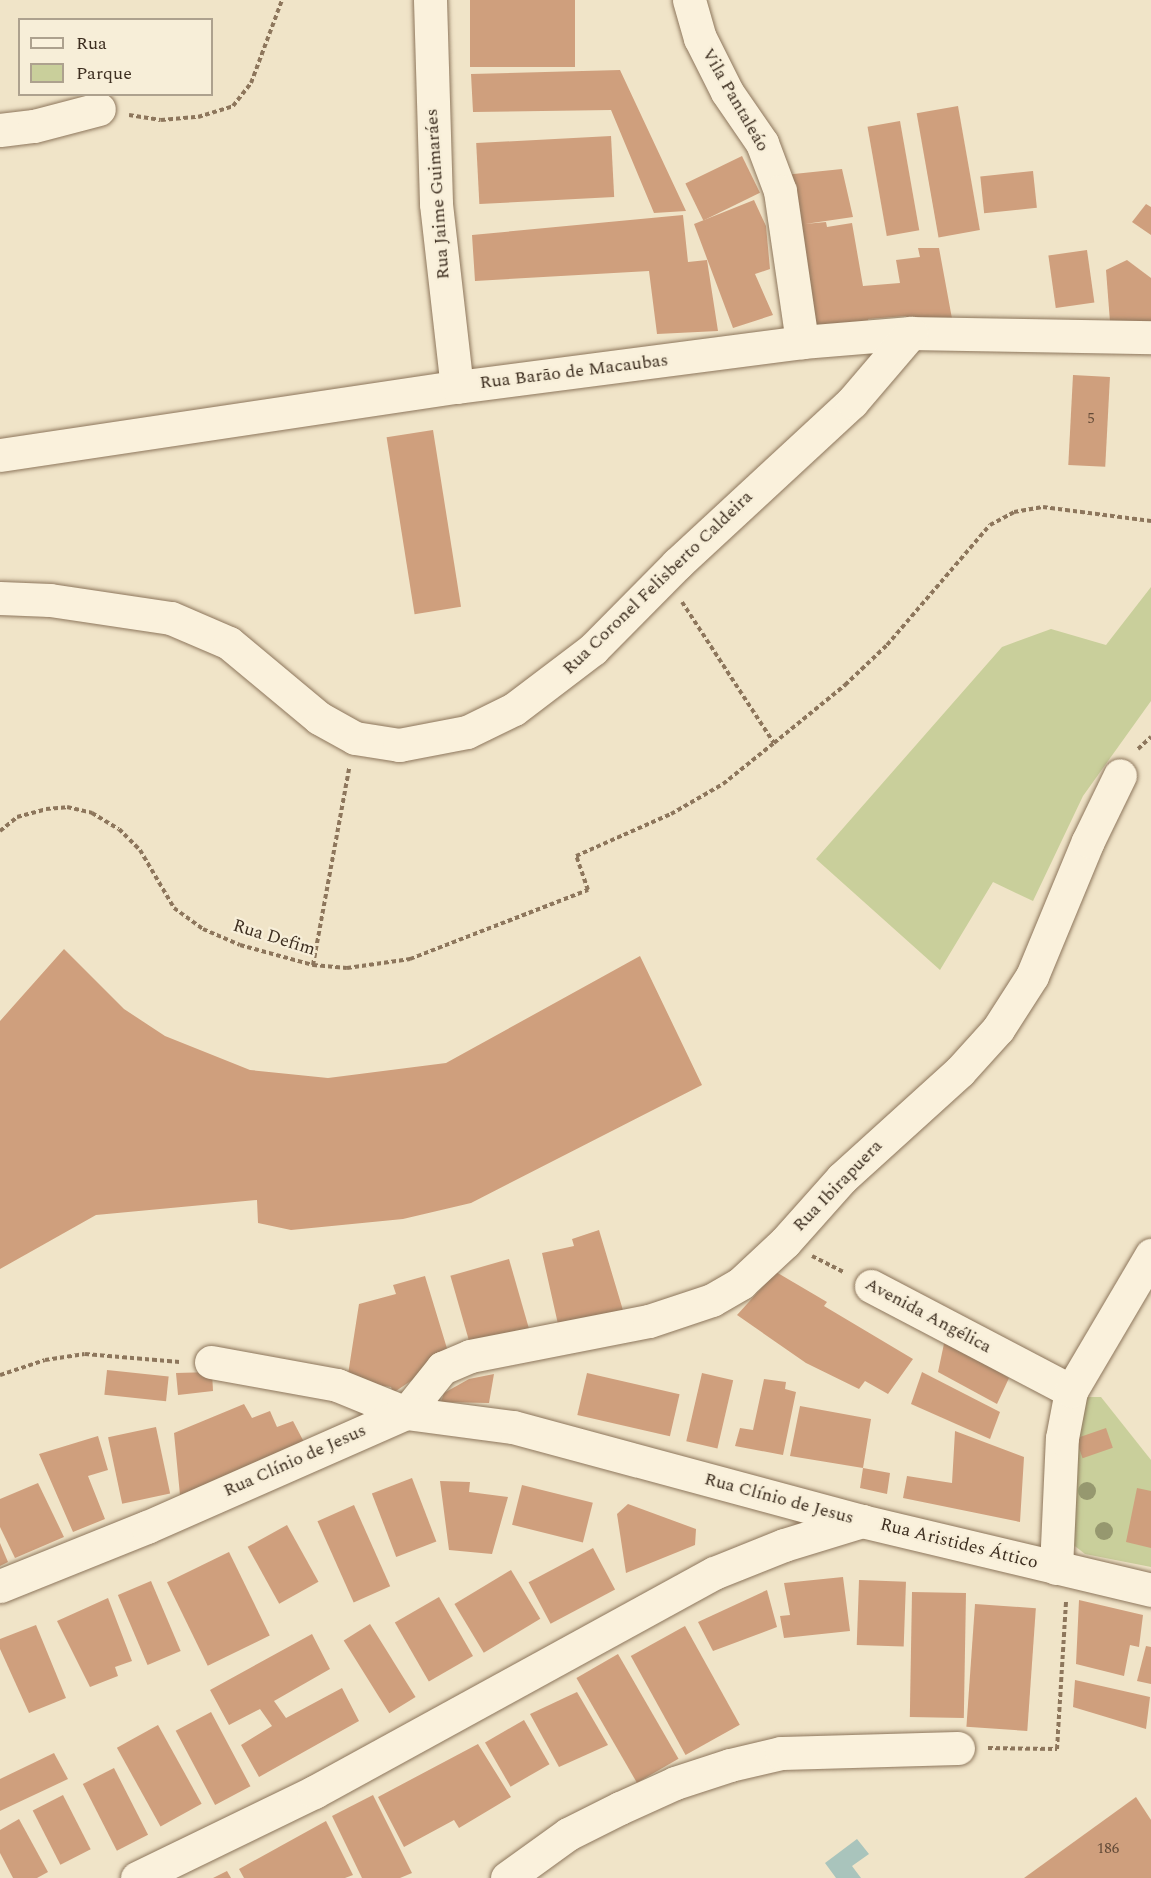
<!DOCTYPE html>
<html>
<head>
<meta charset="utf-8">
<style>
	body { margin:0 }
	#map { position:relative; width:1151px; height:1878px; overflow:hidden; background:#f0e4c8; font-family:Spectral,serif }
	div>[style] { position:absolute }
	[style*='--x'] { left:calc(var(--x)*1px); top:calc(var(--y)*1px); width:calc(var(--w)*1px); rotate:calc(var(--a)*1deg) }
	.green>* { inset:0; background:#c9cf9b }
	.water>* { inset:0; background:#a9c4bc }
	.building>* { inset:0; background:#cf9f7d; transform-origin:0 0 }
	.path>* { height:4px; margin-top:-2px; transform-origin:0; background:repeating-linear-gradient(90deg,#8d765c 0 4.5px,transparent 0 7.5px) }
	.roads { filter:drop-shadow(0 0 2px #8d765c) drop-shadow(0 0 2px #8d765c) }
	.minor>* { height:33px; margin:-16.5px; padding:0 16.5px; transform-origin:16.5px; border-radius:16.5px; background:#faf1dc }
	.trees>* { width:18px; height:18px; margin:-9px; border-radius:50%; background:#96986f }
	span { translate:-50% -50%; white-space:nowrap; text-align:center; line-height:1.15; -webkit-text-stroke:4.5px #f7eed8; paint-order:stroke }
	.number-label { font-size:15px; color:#624a37 }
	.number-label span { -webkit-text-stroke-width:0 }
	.street-label { font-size:18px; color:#3d2e20 }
	.legend { position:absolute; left:18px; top:18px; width:195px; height:78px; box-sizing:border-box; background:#f7eed8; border:2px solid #ada18e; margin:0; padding:8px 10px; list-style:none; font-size:18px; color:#3d2e20 }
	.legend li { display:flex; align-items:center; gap:12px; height:30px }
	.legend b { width:30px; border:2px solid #ada18e }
</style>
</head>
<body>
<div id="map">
	<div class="green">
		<div style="clip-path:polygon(1151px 587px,1151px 701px,1083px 796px,1033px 901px,993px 882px,940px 970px,816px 859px,1002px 647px,1051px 629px,1106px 645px)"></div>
		<div style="clip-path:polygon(1082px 1397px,1101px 1397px,1151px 1460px,1151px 1567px,1085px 1554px,1071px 1543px,1068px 1516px)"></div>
	</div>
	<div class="water">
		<div style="clip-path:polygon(857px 1839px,869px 1854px,852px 1866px,861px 1878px,836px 1878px,825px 1863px)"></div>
	</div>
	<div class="building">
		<div style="left:470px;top:0;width:105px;height:67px"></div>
		<div style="clip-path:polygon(620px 70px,686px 211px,654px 213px,611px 110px,473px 112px,471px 74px)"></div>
		<div style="left:958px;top:106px;width:126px;height:42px;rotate:80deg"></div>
		<div style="left:900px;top:121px;width:111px;height:33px;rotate:80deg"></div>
		<div style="left:611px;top:136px;width:61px;height:135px;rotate:87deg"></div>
		<div style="left:742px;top:156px;width:41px;height:63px;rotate:64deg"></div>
		<div style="clip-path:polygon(842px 169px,853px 217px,805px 224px,826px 222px,827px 227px,852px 223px,863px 286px,900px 283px,896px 260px,920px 257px,918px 248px,939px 248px,953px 324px,908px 326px,906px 316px,868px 319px,869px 325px,811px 330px,784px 175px)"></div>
		<div style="left:1033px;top:171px;width:37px;height:53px;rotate:84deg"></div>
		<div style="clip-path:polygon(754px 200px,766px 226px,770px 269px,755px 274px,773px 315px,733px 328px,694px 224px)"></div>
		<div style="clip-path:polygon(1146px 204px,1151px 207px,1151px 235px,1132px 222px)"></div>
		<div style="clip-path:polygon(683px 215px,688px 262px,707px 260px,718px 331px,657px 334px,649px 271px,475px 281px,472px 235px)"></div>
		<div style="left:1087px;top:250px;width:53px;height:39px;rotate:82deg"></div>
		<div style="clip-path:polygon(1127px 260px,1151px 278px,1151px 321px,1110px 322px,1106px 270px)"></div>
		<div style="left:1073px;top:375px;width:37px;height:90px;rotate:3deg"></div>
		<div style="left:433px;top:430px;width:179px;height:47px;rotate:81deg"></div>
		<div style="clip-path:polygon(64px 949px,124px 1009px,165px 1036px,250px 1070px,328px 1078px,446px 1063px,640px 956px,702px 1085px,471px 1203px,403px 1219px,291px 1230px,258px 1223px,257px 1200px,96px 1215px,0 1269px,0 1021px)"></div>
		<div style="clip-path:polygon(599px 1230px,625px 1317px,560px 1333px,542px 1253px,574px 1246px,572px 1239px)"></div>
		<div style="left:509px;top:1259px;width:83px;height:61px;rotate:74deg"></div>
		<div style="clip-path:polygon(776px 1272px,827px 1302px,824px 1306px,913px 1359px,888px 1394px,865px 1381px,859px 1389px,806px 1363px,737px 1315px)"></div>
		<div style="clip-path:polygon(425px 1276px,449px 1355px,393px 1393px,391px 1387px,347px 1381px,359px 1304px,396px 1294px,393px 1285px)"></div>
		<div style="clip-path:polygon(945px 1339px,1009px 1378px,997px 1404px,938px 1372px)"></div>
		<div style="left:107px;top:1370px;width:62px;height:25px;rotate:6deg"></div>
		<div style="clip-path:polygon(212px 1372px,213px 1391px,178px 1395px,176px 1373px)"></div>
		<div style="clip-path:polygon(922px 1372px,1000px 1412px,990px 1439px,911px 1404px)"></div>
		<div style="left:587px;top:1373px;width:95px;height:43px;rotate:13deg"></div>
		<div style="left:702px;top:1373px;width:32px;height:70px;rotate:13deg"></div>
		<div style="clip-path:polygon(494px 1374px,489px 1403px,441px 1402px,444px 1393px,469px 1379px)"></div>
		<div style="clip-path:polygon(764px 1379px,786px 1382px,785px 1389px,796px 1392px,783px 1455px,735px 1446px,740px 1428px,753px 1430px)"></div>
		<div style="clip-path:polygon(244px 1404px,252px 1418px,270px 1411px,277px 1427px,293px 1421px,305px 1444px,180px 1495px,174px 1433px)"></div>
		<div style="clip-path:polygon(800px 1406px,871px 1419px,863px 1468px,890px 1473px,887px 1494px,860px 1488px,863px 1468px,790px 1456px)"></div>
		<div style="left:156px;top:1427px;width:68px;height:49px;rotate:78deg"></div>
		<div style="left:1106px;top:1428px;width:21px;height:32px;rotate:71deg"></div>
		<div style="clip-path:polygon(955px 1431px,1024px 1457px,1020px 1522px,903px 1498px,907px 1476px,952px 1483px)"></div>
		<div style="clip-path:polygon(98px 1436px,108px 1470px,88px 1476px,105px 1519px,73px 1532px,39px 1454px)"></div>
		<div style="left:412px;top:1478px;width:68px;height:43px;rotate:69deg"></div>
		<div style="clip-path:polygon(440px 1481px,470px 1482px,469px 1492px,508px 1497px,492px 1554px,449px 1550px)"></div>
		<div style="clip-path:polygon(38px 1483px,64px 1537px,15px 1558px,0 1527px,0 1499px)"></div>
		<div style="left:522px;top:1485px;width:73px;height:41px;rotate:14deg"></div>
		<div style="clip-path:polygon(1137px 1488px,1151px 1491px,1151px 1548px,1126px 1542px)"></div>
		<div style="clip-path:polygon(628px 1504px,696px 1529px,695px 1545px,626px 1573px,617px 1514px)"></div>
		<div style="left:354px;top:1505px;width:89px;height:40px;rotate:66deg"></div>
		<div style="left:287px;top:1525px;width:65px;height:45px;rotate:61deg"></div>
		<div style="clip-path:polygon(0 1543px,8px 1562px,0 1566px)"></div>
		<div style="left:593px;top:1548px;width:47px;height:73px;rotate:62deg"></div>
		<div style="left:229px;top:1552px;width:93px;height:69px;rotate:64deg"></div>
		<div style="left:511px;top:1570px;width:57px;height:66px;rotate:59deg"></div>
		<div style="clip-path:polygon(843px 1577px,850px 1631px,784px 1638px,780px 1616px,790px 1615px,784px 1583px)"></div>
		<div style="left:859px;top:1580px;width:47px;height:65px;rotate:2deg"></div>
		<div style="left:151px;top:1581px;width:76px;height:36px;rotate:67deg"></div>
		<div style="clip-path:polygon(767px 1590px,777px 1627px,713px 1651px,698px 1622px)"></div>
		<div style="left:912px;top:1592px;width:54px;height:125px;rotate:1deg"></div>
		<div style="left:439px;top:1597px;width:68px;height:51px;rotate:60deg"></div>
		<div style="clip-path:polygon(108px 1598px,132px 1661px,115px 1667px,118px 1676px,90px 1687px,57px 1621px)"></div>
		<div style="clip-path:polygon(1079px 1600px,1143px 1615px,1139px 1647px,1130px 1645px,1124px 1676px,1076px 1664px)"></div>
		<div style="left:975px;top:1604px;width:61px;height:123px;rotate:4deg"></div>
		<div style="left:370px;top:1624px;width:86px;height:31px;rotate:58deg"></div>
		<div style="clip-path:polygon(36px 1625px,66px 1698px,29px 1713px,0 1649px,0 1639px)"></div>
		<div style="left:685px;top:1626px;width:113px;height:62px;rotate:61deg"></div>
		<div style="clip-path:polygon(312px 1634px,330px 1669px,274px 1701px,286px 1718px,342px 1688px,359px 1721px,259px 1777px,241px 1745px,272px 1726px,260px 1709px,229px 1725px,210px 1690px)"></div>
		<div style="clip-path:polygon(1146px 1646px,1151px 1647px,1151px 1684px,1137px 1681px)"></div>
		<div style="left:618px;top:1654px;width:121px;height:48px;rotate:60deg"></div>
		<div style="clip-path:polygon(1075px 1680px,1150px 1697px,1146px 1729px,1073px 1707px)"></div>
		<div style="clip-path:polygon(577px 1692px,608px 1745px,559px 1767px,530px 1714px)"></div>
		<div style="left:211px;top:1712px;width:84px;height:40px;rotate:62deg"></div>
		<div style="left:524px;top:1720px;width:51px;height:45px;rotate:60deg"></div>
		<div style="left:158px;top:1725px;width:90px;height:47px;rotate:61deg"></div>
		<div style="clip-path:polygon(478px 1744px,511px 1797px,459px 1828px,454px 1820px,404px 1847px,378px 1797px)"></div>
		<div style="clip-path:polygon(54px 1753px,68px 1779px,0 1811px,0 1779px)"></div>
		<div style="left:114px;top:1768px;width:75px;height:35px;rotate:63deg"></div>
		<div style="left:63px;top:1795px;width:61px;height:34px;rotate:63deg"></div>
		<div style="clip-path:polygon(373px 1795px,412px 1873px,400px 1878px,362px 1878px,332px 1816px)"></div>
		<div style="clip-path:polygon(1136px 1797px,1151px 1820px,1151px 1878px,1024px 1878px)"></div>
		<div style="clip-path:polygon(19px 1819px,48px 1872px,37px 1878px,13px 1878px,0 1853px,0 1830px)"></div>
		<div style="clip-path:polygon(326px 1821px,353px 1875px,345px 1878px,244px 1878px,239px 1869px)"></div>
		<div style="clip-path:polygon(227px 1871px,231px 1878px,213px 1878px)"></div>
	</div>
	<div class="path">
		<div style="--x:129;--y:115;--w:32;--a:9"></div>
		<div style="--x:161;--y:120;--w:37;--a:-5"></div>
		<div style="--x:198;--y:117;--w:37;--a:-17"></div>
		<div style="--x:233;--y:106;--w:29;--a:-52"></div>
		<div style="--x:251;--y:83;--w:89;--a:-69.5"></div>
		<div style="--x:682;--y:602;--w:168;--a:56.9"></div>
		<div style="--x:1138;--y:749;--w:18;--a:-43"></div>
		<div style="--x:0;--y:831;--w:22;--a:-39"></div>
		<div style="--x:17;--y:817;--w:30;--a:-15"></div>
		<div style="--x:46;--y:809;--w:21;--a:-5"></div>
		<div style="--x:67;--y:807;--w:26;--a:13"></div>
		<div style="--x:92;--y:813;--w:31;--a:31"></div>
		<div style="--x:119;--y:829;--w:30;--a:45"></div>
		<div style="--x:140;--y:850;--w:67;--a:59.6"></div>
		<div style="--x:174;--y:908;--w:36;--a:36"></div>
		<div style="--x:203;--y:929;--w:40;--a:23.4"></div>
		<div style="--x:240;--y:945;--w:76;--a:15.3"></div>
		<div style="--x:313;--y:965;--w:34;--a:5"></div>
		<div style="--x:347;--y:968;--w:64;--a:-8.1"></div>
		<div style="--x:410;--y:959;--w:191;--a:-21.2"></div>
		<div style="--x:588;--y:890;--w:36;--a:-109"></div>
		<div style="--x:576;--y:856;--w:104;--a:-23.9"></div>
		<div style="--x:671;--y:814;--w:60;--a:-30"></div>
		<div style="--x:723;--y:784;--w:65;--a:-38.8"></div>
		<div style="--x:774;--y:743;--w:92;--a:-39.2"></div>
		<div style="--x:845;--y:685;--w:58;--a:-43.6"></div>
		<div style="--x:887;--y:645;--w:158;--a:-49.4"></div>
		<div style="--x:990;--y:525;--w:27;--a:-28"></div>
		<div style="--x:1014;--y:512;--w:29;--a:-10"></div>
		<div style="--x:1043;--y:507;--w:109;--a:7.4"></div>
		<div style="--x:313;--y:965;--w:200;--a:-79.6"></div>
		<div style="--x:812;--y:1256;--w:35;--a:27"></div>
		<div style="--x:0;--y:1375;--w:47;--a:-18.4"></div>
		<div style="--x:45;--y:1360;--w:40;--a:-8.5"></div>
		<div style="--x:85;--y:1354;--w:95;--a:4.8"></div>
		<div style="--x:988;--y:1748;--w:69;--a:0.8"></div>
		<div style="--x:1057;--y:1749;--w:148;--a:-86.5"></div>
	</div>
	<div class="roads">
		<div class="minor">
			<div style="--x:430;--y:0;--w:204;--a:88.3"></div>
			<div style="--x:436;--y:204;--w:184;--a:83.5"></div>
			<div style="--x:689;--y:0;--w:40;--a:74"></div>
			<div style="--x:700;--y:38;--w:60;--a:63.4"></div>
			<div style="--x:727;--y:92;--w:62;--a:55.5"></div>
			<div style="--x:762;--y:143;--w:51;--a:69.4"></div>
			<div style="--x:780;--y:191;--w:153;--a:81.7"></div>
			<div style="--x:0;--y:130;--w:34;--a:-7"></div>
			<div style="--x:34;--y:126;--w:67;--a:-14.7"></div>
			<div style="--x:0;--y:455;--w:462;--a:-8.5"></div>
			<div style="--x:457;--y:387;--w:348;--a:-7.4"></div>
			<div style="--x:802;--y:342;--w:109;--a:-4.7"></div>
			<div style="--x:911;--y:333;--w:240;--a:1"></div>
			<div style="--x:0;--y:598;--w:50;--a:2.3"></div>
			<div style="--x:50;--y:600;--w:122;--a:8.5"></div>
			<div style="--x:171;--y:618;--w:63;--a:23.3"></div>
			<div style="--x:229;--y:643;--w:117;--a:39.8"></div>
			<div style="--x:319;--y:718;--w:41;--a:29.1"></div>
			<div style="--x:355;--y:738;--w:45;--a:9"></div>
			<div style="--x:399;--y:745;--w:69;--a:-10.8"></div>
			<div style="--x:467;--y:732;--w:52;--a:-26.1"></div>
			<div style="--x:514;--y:709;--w:99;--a:-37.2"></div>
			<div style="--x:593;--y:649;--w:120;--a:-45.3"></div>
			<div style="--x:677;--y:564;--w:238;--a:-42.8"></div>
			<div style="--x:852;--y:402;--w:91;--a:-49.5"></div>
			<div style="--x:871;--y:1286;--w:226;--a:27.7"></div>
			<div style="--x:211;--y:1362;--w:128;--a:10.3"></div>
			<div style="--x:337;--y:1385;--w:74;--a:22.1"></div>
			<div style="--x:406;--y:1413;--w:58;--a:-51.3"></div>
			<div style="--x:442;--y:1368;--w:30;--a:-23"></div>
			<div style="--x:470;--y:1356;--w:182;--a:-11.1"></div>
			<div style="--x:649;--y:1321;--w:66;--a:-18.4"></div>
			<div style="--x:712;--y:1300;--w:34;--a:-30"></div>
			<div style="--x:741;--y:1283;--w:60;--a:-43"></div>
			<div style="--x:785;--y:1242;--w:86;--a:-48.3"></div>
			<div style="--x:842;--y:1178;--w:159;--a:-42.2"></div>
			<div style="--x:960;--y:1071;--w:57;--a:-47.9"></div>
			<div style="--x:998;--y:1029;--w:63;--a:-57.3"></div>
			<div style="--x:1032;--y:976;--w:146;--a:-67.5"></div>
			<div style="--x:1088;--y:841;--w:73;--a:-64.1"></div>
			<div style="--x:1056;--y:1568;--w:130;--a:-87.4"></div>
			<div style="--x:1062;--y:1438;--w:48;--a:-79.2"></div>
			<div style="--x:1071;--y:1391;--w:158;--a:-59.5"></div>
			<div style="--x:0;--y:1586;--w:158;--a:-21.9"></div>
			<div style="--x:147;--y:1527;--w:283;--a:-23.8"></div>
			<div style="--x:406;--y:1413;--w:108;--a:7.5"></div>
			<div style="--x:513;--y:1427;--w:361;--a:15.1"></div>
			<div style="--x:862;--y:1521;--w:297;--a:13.4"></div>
			<div style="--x:137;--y:1878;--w:197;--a:-25.9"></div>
			<div style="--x:314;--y:1792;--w:456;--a:-28.7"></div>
			<div style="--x:714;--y:1573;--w:75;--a:-21.8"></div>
			<div style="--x:784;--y:1545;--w:82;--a:-17.1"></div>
			<div style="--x:507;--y:1878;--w:75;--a:-35.8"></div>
			<div style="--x:568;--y:1834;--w:58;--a:-26.6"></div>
			<div style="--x:620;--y:1808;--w:60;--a:-24.4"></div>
			<div style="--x:675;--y:1783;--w:58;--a:-18.1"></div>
			<div style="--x:730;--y:1765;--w:52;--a:-13.2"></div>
			<div style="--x:781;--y:1753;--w:177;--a:-1.6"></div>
		</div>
	</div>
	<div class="trees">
		<div style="left:1087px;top:1491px"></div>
		<div style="left:1104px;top:1531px"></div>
	</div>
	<div class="number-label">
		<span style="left:1091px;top:419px">5</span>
		<span style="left:1108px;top:1849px">186</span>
	</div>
	<div class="street-label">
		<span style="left:735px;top:100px;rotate:60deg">Vila Pantaleáo</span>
		<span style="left:438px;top:194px;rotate:-94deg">Rua Jaime Guimaráes</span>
		<span style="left:574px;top:372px;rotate:-7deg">Rua Barão de Macaubas</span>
		<span style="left:658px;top:583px;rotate:-44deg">Rua Coronel Felisberto Caldeira</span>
		<span style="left:274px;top:938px;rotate:17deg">Rua Defim</span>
		<span style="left:838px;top:1186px;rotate:-46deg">Rua Ibirapuera</span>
		<span style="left:928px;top:1316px;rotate:28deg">Avenida Angélica</span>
		<span style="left:295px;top:1461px;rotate:-24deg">Rua Clínio de Jesus</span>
		<span style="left:779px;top:1499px;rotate:15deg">Rua Clínio de Jesus</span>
		<span style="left:959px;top:1544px;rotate:14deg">Rua Aristides Áttico</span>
	</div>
	<ul class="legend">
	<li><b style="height:8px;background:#faf1dc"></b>Rua</li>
	<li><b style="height:16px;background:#c9cf9b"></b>Parque</li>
	</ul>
</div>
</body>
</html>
